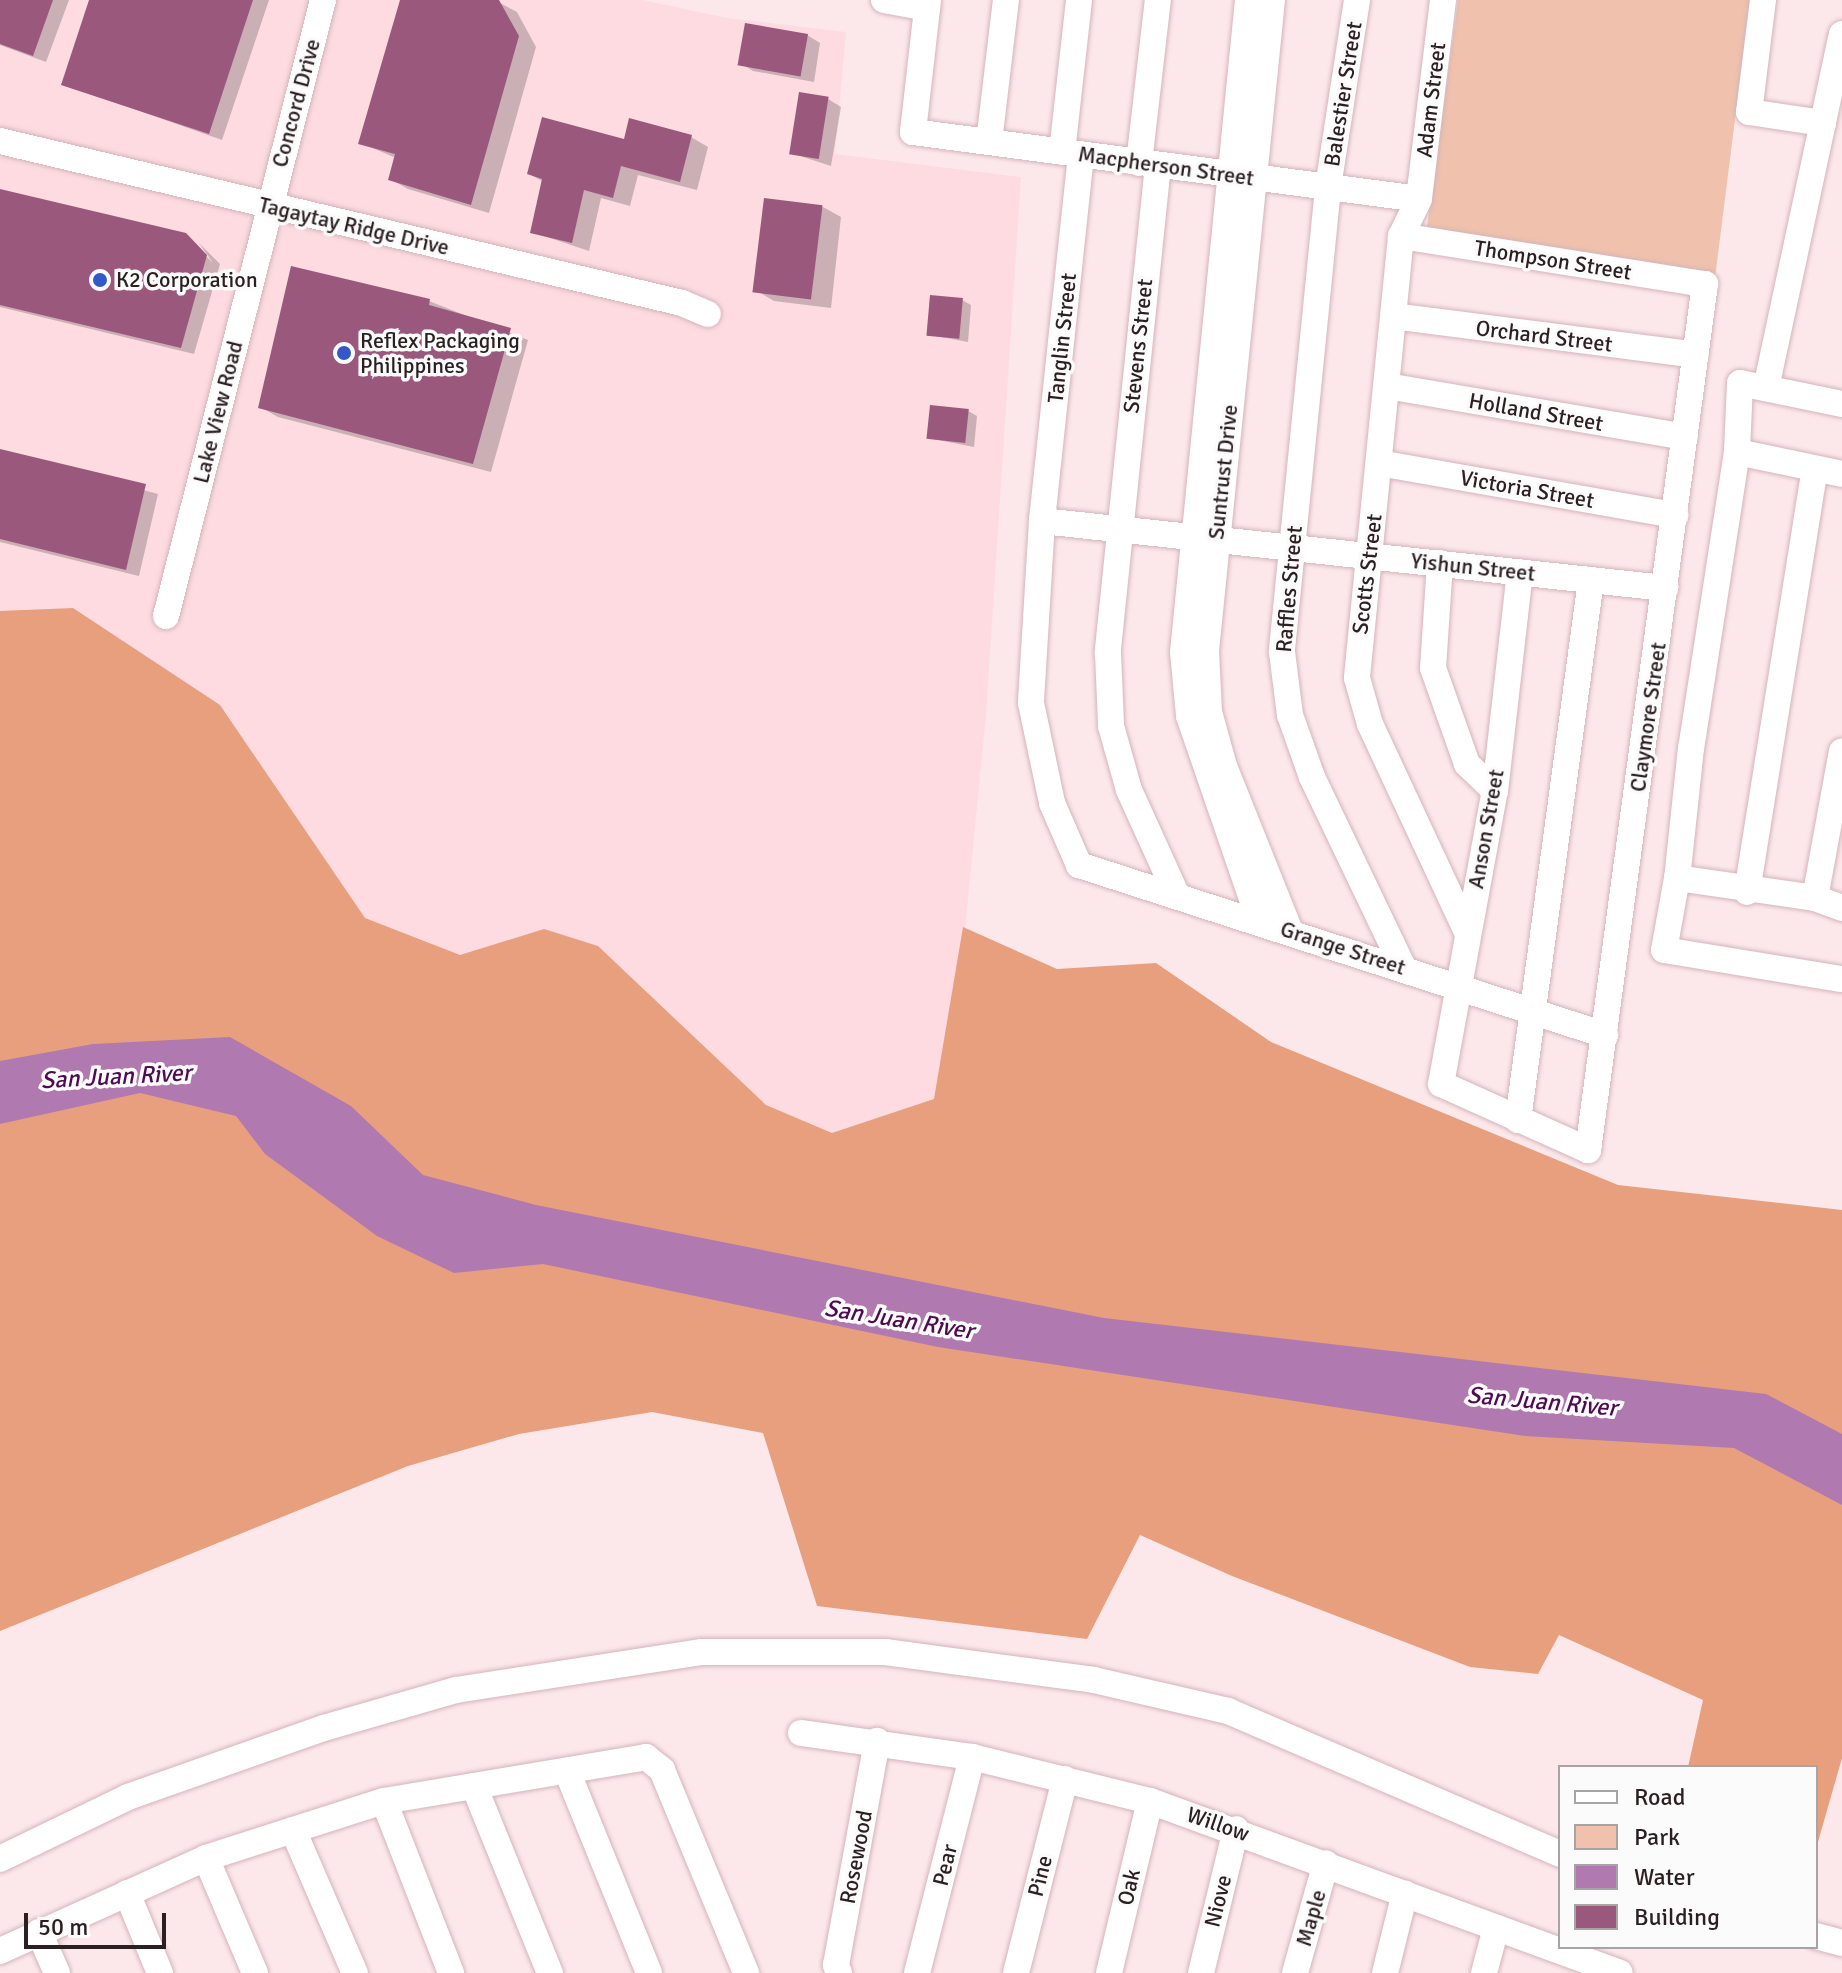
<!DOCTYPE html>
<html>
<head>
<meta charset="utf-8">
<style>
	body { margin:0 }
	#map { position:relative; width:1842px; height:1973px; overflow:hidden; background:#fce8eb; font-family:Signika,sans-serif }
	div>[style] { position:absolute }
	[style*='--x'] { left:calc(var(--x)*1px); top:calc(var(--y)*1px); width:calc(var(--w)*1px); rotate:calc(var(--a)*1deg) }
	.built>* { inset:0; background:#fddbe1 }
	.green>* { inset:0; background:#f0c2ad }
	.forest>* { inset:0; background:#e89f7d }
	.water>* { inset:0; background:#b07ab0 }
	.shadow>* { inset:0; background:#0003 }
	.building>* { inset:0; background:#9a587d; transform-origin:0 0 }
	.roads { filter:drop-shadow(0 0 2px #d5b4ba) drop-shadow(0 0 2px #d5b4ba) }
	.minor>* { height:26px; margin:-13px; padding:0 13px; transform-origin:13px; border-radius:13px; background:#fff }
	.dots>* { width:22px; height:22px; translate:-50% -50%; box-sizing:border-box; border:4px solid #fbfbfb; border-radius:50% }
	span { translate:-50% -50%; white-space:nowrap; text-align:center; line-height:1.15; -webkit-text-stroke:7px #fbfbfb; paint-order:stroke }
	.street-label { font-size:22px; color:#2b1f21 }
	.poi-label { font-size:22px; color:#2b1f21 }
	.left { translate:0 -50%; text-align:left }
	.water-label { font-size:24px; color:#4f0b52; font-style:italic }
	.legend { position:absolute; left:1558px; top:1765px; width:260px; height:184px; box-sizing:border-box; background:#fbfbfb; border:2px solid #a8a3a4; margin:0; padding:10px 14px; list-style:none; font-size:24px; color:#2b1f21 }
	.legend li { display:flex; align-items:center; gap:16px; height:40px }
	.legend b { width:40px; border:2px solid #a8a3a4 }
	.scale { position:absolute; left:24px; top:1913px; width:142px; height:36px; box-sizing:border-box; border:4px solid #2b1f21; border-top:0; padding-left:10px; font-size:24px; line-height:28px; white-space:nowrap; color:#2b1f21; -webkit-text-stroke:6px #fbfbfb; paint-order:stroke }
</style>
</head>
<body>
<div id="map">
	<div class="built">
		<div style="clip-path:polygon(0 0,643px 0,727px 18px,846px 32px,835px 154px,1021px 177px,986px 715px,940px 1185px,0 1587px)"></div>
	</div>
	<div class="green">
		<div style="clip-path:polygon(1458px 0,1750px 0,1715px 278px,1427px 227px)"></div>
	</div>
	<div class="forest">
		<div style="clip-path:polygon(73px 608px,220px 705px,365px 918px,460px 955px,544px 929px,598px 946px,766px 1105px,832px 1133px,934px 1099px,963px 927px,1057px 969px,1156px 963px,1271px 1042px,1618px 1185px,1842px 1210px,1842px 1758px,1816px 1849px,1816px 1767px,1688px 1767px,1703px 1700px,1559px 1635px,1538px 1674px,1470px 1667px,1232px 1576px,1140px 1535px,1087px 1639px,817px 1606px,763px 1433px,652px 1412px,519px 1434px,408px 1466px,0 1631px,0 611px)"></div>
	</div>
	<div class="water">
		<div style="clip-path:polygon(230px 1037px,351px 1106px,423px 1175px,536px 1205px,1104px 1318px,1766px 1394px,1842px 1434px,1842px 1505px,1734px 1448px,1525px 1436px,938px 1347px,543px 1264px,454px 1273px,377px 1236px,265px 1154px,236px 1116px,140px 1093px,0 1124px,0 1061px,93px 1044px)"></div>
	</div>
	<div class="shadow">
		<div style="clip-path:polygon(0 0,69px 0,46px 62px,0 45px)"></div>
		<div style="clip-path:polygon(92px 0,269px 0,222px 140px,63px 84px)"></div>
		<div style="clip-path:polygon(402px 0,498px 2px,517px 12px,536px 47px,489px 213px,408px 189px,390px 179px,396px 158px,361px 143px)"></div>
		<div style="clip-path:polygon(807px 35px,820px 43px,814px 82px,753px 71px,740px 63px)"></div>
		<div style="clip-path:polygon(828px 99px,841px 107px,831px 166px,791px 153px)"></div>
		<div style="clip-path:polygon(691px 137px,708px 147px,697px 190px,638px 175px,630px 206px,601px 198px,589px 251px,532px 232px,544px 182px,529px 174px,626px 141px)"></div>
		<div style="clip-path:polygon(0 191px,187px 237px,213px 263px,199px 243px,220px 264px,194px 354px,0 307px)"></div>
		<div style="clip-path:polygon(823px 207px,841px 217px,831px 308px,774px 301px,757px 291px)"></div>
		<div style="clip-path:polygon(962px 300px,971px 305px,968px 342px,930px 335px)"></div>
		<div style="clip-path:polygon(429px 301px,528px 340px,491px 472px,278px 417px,260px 407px)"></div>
		<div style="clip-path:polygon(968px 411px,977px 416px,974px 447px,928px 438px)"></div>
		<div style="clip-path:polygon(0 451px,158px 494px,139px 576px,0 542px)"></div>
	</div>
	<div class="building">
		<div style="clip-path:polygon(0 0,53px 0,33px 56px,0 44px)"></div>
		<div style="clip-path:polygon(89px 0,253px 0,209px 134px,61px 85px)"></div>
		<div style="clip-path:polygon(400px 0,499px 0,519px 36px,471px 205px,388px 180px,395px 154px,358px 144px)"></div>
		<div style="left:745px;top:23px;width:64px;height:43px;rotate:10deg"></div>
		<div style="left:799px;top:92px;width:30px;height:63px;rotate:9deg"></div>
		<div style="clip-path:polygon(542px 117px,624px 139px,629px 118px,692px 135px,680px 182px,621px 166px,613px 198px,584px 190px,572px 243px,530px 233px,542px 179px,527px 174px)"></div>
		<div style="clip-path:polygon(0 189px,186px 233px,207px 255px,181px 348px,0 305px)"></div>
		<div style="left:764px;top:198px;width:59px;height:95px;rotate:7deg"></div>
		<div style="clip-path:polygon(291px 266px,430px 299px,429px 305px,511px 328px,473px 464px,258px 408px)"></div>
		<div style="left:930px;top:295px;width:33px;height:41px;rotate:5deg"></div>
		<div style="left:930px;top:405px;width:39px;height:34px;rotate:6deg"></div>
		<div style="clip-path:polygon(0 449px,146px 484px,126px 570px,0 539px)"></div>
	</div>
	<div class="roads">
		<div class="minor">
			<div style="--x:884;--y:0;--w:44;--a:10.5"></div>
			<div style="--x:928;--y:0;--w:133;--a:96.5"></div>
			<div style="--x:913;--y:132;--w:510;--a:7.54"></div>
			<div style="--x:1248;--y:0;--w:655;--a:95.69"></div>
			<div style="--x:1183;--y:652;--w:64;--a:84.6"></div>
			<div style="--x:1189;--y:716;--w:218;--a:71"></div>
			<div style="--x:1272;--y:0;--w:654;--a:95.79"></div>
			<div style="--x:1206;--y:651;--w:61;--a:87.2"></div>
			<div style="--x:1209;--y:712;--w:56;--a:74.5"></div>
			<div style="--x:1224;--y:766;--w:178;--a:68.2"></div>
			<div style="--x:1357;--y:0;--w:190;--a:98.8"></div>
			<div style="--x:1328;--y:188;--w:466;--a:95.7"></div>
			<div style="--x:1282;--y:652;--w:64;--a:82.8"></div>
			<div style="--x:1290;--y:715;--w:66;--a:70.5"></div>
			<div style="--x:1312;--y:777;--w:211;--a:64.4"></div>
			<div style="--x:1443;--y:0;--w:200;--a:96.9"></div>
			<div style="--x:1419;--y:199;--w:41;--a:115.9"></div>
			<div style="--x:1401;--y:236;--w:444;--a:95.7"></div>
			<div style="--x:1357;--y:678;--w:48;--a:74.2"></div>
			<div style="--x:1370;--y:724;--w:230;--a:65"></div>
			<div style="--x:1763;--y:0;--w:113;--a:97.1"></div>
			<div style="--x:1749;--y:112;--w:75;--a:8.5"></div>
			<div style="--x:0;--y:141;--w:701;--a:13.36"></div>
			<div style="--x:682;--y:303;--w:28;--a:23"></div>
			<div style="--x:989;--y:142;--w:143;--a:-83.2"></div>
			<div style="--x:1062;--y:152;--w:153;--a:-83.6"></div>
			<div style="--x:1081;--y:155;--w:368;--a:96.1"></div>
			<div style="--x:1042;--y:521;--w:182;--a:93.5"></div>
			<div style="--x:1031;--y:703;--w:102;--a:78.1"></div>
			<div style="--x:1052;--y:803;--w:68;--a:66.5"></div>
			<div style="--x:1079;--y:865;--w:553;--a:17.91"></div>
			<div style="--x:1139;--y:163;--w:164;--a:-83.4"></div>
			<div style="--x:1158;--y:165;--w:491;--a:95.9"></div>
			<div style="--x:1108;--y:653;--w:73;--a:87.6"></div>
			<div style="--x:1111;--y:726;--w:66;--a:74.3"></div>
			<div style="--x:1129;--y:790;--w:116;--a:65.6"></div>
			<div style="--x:1401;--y:236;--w:308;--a:9"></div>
			<div style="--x:1705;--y:284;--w:874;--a:97.69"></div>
			<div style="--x:1588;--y:1150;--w:161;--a:-155.8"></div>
			<div style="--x:1441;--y:1084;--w:298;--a:-79.6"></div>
			<div style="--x:1495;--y:791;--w:220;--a:-83.5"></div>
			<div style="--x:1393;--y:316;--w:305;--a:7.3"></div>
			<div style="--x:1387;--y:386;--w:302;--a:9.7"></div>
			<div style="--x:1766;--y:388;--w:362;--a:-77.9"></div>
			<div style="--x:1842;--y:404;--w:104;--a:-168.4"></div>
			<div style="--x:1740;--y:383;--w:69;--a:92.5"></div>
			<div style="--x:1737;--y:452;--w:300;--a:98.8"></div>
			<div style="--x:1691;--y:748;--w:131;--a:96.1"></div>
			<div style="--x:1677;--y:878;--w:139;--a:8.2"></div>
			<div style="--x:1815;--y:898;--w:29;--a:20"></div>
			<div style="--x:1737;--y:452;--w:107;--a:11.8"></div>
			<div style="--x:1379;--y:463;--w:301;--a:10"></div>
			<div style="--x:1042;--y:521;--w:627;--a:6.14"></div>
			<div style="--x:1440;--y:563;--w:105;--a:93.8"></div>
			<div style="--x:1433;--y:668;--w:102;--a:70.5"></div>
			<div style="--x:1467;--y:764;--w:39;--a:44"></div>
			<div style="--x:166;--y:616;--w:636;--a:-75.7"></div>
			<div style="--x:1677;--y:878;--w:73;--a:100.2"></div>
			<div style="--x:1664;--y:950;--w:180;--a:9.3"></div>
			<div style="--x:1747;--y:892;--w:428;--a:-80.9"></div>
			<div style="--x:1815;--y:898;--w:149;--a:-79.6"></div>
			<div style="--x:1518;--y:1120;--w:545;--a:-82.3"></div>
			<div style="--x:801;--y:1733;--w:173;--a:8"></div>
			<div style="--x:972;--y:1757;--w:183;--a:13.9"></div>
			<div style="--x:1150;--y:1801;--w:500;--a:20.1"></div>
			<div style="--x:567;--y:1771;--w:218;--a:67.9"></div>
			<div style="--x:474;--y:1786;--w:202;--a:67.9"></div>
			<div style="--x:384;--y:1801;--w:185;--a:68.7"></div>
			<div style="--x:293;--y:1830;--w:156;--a:66.6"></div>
			<div style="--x:206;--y:1858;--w:125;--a:66.9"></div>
			<div style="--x:0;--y:1859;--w:142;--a:-25.8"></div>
			<div style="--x:128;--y:1797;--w:208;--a:-19.4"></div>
			<div style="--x:324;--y:1728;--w:137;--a:-16.1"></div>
			<div style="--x:456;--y:1690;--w:249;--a:-8.8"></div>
			<div style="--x:702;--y:1652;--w:183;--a:0"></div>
			<div style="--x:885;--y:1652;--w:211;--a:7.6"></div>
			<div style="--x:1094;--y:1680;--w:138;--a:13"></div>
			<div style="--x:1228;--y:1711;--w:361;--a:23.3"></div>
			<div style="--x:127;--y:1893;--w:87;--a:67.6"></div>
			<div style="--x:39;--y:1932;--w:45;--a:66.3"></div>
			<div style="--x:1816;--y:1936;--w:27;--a:15"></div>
			<div style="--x:0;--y:1951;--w:226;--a:-24.3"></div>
			<div style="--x:206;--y:1858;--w:187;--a:-17.8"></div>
			<div style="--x:384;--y:1801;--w:266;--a:-9.5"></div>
			<div style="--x:646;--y:1757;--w:21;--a:39"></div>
			<div style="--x:662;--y:1770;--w:220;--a:67.5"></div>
			<div style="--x:839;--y:1973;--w:9;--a:-111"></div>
			<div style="--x:836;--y:1965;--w:228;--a:-79.6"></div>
			<div style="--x:917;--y:1973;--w:223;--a:-75.7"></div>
			<div style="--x:1016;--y:1973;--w:200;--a:-75.8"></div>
			<div style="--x:1109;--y:1973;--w:177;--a:-76.6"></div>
			<div style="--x:1201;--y:1973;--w:148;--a:-76.3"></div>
			<div style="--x:1295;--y:1973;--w:114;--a:-74.3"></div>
			<div style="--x:1385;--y:1973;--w:82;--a:-76"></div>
			<div style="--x:1484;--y:1973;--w:47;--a:-75.1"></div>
		</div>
	</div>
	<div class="dots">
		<div style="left:100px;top:280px;background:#3558c9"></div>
		<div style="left:344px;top:353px;background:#3558c9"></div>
	</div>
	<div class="street-label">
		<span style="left:1343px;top:94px;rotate:-81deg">Balestier Street</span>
		<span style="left:1431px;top:100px;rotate:-83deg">Adam Street</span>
		<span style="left:296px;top:103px;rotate:-75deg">Concord Drive</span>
		<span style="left:1166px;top:166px;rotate:8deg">Macpherson Street</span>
		<span style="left:354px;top:226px;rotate:13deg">Tagaytay Ridge Drive</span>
		<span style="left:1553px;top:260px;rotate:9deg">Thompson Street</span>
		<span style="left:1544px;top:336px;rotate:7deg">Orchard Street</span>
		<span style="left:1062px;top:338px;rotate:-84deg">Tanglin Street</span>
		<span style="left:1138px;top:346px;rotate:-84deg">Stevens Street</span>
		<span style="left:218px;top:412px;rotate:-76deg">Lake View Road</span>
		<span style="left:1536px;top:412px;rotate:10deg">Holland Street</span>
		<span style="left:1223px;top:472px;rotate:-84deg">Suntrust Drive</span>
		<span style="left:1527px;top:489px;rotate:10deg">Victoria Street</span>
		<span style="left:1473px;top:567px;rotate:6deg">Yishun Street</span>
		<span style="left:1367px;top:574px;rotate:-83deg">Scotts Street</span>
		<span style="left:1289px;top:589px;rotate:-85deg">Raffles Street</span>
		<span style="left:1648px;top:717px;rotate:-82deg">Claymore Street</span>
		<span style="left:1486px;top:829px;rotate:-80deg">Anson Street</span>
		<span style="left:1343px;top:948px;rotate:18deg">Grange Street</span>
		<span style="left:1218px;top:1824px;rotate:19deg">Willow</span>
		<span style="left:856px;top:1857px;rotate:-79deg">Rosewood</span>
		<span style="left:945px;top:1865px;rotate:-76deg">Pear</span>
		<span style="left:1040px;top:1876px;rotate:-76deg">Pine</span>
		<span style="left:1129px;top:1887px;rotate:-77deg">Oak</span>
		<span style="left:1218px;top:1901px;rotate:-76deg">Niove</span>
		<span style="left:1311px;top:1918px;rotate:-74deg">Maple</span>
	</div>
	<div class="poi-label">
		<span class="left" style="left:116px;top:280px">K2 Corporation</span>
		<span class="left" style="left:360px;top:353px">Reflex Packaging<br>Philippines</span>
	</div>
	<div class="water-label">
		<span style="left:116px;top:1077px;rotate:-3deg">San Juan River</span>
		<span style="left:899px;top:1320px;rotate:9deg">San Juan River</span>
		<span style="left:1542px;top:1402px;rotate:5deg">San Juan River</span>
	</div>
	<ul class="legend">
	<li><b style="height:10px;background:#fff"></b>Road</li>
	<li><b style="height:22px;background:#f0c2ad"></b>Park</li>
	<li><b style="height:22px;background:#b07ab0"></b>Water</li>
	<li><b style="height:22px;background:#9a587d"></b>Building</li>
	</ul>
	<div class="scale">50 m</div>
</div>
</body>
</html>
